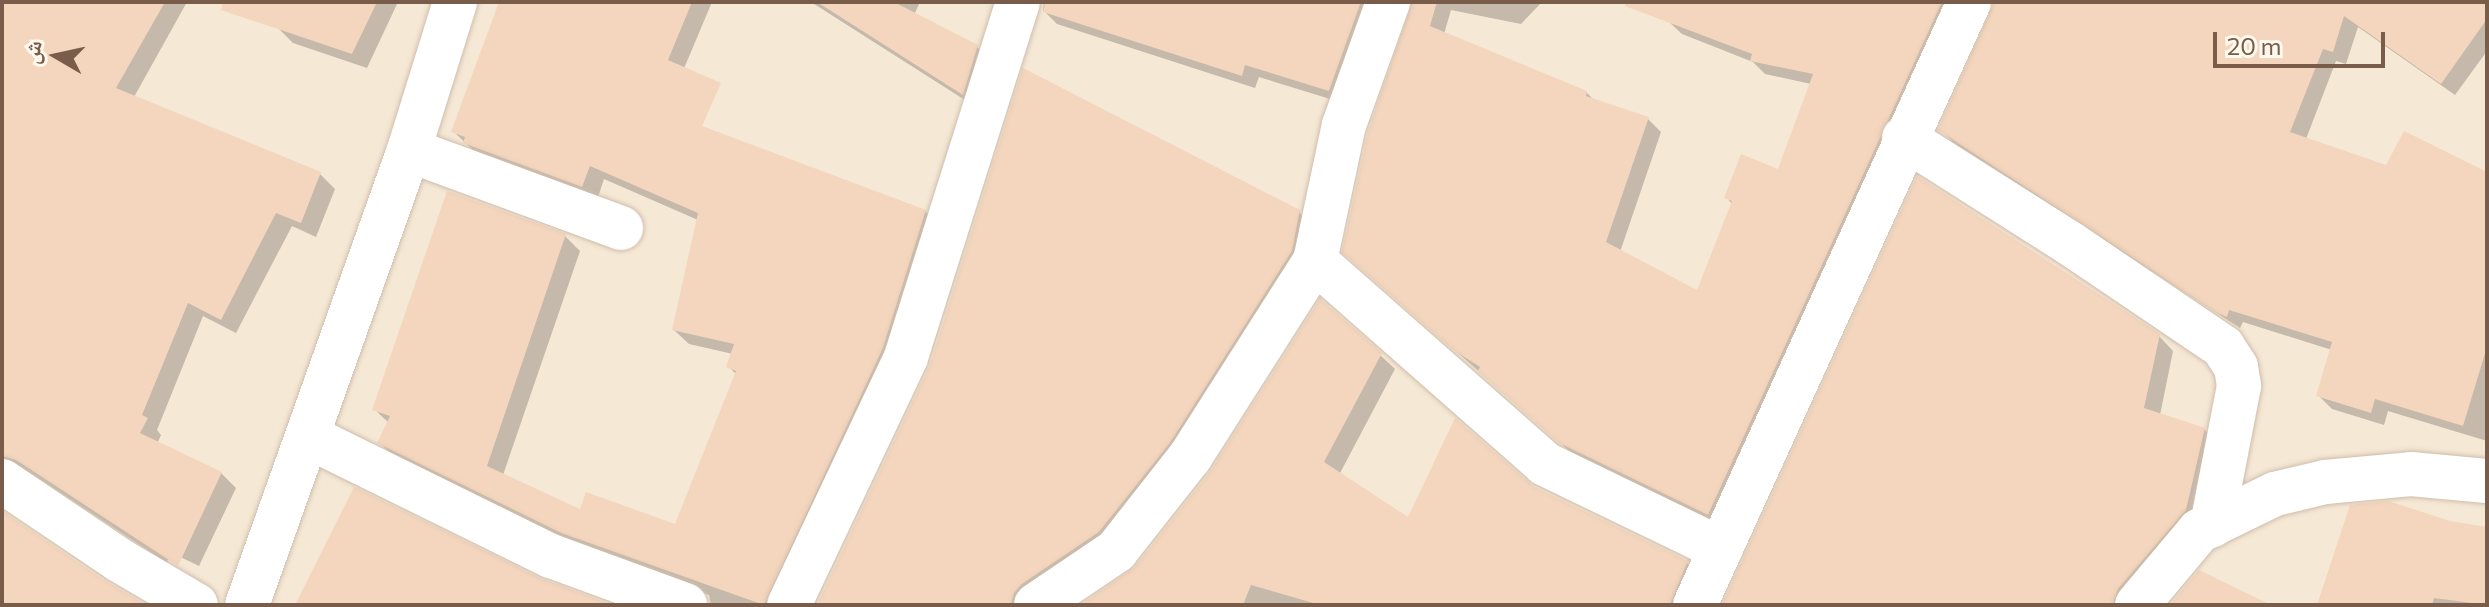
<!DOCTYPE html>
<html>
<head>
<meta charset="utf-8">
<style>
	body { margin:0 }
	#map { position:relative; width:2489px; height:607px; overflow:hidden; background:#fdf5e7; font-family:Commissioner,"Noto Naskh Arabic",sans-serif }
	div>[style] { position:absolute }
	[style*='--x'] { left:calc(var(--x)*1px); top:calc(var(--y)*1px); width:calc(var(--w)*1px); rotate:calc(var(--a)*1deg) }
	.residential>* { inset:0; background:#f5e8d5; transform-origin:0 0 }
	.shadow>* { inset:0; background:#0003 }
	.building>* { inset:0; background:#f4d5bd }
	.roads { filter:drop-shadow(0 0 2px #d0bdac) drop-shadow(0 0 2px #d0bdac) }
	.minor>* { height:44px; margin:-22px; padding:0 22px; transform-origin:22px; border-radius:22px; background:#fff }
	.tertiary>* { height:44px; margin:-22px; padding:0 22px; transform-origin:22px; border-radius:22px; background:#fff }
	span { translate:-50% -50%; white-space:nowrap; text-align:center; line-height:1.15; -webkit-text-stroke:6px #fff9ee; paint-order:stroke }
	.frame { position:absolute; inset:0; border:4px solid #795c4a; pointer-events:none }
	.north { position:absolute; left:16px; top:16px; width:80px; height:80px; -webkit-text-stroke:6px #fff9ee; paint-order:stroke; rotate:279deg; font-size:22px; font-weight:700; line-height:32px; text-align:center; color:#795c4a }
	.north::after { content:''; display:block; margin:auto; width:28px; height:36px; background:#795c4a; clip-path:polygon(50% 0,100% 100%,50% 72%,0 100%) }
	.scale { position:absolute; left:2213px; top:32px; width:172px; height:36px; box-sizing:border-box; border:4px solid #795c4a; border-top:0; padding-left:10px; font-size:24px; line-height:28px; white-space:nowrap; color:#795c4a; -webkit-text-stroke:6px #fff9ee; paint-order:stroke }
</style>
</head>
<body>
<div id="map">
	<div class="residential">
		<div style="left:2px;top:2px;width:2485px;height:603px"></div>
	</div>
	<div class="shadow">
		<div style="clip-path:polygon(2px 2px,187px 2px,134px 97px,320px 174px,335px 189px,316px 237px,292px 226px,236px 333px,203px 316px,157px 430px,161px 435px,157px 444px,221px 473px,236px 488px,199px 566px,170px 552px,167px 563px,32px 474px,19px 470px,2px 477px)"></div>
		<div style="clip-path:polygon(236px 2px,398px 2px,367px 68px,293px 43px,278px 28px)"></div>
		<div style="clip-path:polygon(501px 2px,712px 2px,653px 142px,925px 211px,940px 226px,782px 605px,711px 605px,709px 595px,577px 547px,394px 457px,379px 442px,389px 423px,374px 409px,565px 236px,580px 251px,503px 475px,581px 512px,676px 527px,737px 375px,728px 366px,733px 354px,689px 344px,674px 330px,698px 220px,604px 179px,597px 200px,480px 157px,453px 131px)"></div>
		<div style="clip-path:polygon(811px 2px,920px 2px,914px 15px,977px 47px,993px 63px,979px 109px)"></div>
		<div style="clip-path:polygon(1044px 2px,1382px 2px,1343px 103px,1259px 77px,1255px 88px,1057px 24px,1043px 10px)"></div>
		<div style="clip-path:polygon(1414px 2px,1542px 2px,1521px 24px,1451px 10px,1444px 34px,1586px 92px,1595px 101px,1648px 119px,1661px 132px,1620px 252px,1698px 293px,1733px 205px,1726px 197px,1779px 172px,1811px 84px,1765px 74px,1753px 62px,1682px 34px,1668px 21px,1676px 2px,1962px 2px,1722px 527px,1575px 456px,1358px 265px)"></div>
		<div style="clip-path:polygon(1995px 2px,2487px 2px,2487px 51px,2455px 95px,2358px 27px,2346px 64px,2336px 61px,2306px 139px,2387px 168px,2487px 174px,2487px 441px,2388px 411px,2384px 425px,2332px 409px,2318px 395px,2332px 350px,2243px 322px,2240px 328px,1954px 143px,1941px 130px)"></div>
		<div style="clip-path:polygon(1299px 212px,1314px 227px,1184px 457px,1032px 605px,819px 605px)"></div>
		<div style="clip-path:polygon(2159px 336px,2173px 351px,2160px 415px,2204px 429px,2219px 444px,2200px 525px,2131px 605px,1725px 605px)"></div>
		<div style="clip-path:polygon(1380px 355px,1395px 369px,1339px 475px,1408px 520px,1533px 488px,1686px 562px,1701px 577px,1688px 605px,1083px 605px,1137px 568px)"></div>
		<div style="clip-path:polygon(2449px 523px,2487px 529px,2487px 605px,2319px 605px)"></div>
	</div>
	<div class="building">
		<div style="clip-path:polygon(2px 2px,165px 2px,116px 88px,321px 172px,301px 223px,276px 213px,221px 320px,188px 303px,142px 415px,148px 418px,140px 433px,222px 472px,178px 566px,16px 460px,2px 456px)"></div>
		<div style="clip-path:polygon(223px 2px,377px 2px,352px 54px,221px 10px)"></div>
		<div style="clip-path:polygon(499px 2px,692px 2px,668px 60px,721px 83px,702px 126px,926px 210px,883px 348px,764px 605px,561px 533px,377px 443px,390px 416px,372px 410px,447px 191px,566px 234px,487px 466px,580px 509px,586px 492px,675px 524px,736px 371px,726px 367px,734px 344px,672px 330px,698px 213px,590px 166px,582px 187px,463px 143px,465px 137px,451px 132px)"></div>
		<div style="clip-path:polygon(817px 2px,894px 2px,978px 45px,963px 95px)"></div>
		<div style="clip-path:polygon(1045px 2px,1361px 2px,1329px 91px,1245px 65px,1242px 76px,1043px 12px)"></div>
		<div style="clip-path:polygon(1412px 2px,1437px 2px,1430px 26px,1587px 91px,1586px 96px,1649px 117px,1606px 242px,1697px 290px,1732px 201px,1724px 198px,1741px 154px,1778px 169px,1813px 74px,1750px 61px,1752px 54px,1625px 6px,1626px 2px,1942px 2px,1708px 515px,1559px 443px,1478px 371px,1480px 367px,1452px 349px,1342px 252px,1368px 132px)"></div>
		<div style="clip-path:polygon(1994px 2px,2487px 2px,2487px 19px,2441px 84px,2344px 16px,2333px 52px,2323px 49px,2290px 132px,2386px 165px,2404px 131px,2487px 172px,2487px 347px,2463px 426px,2375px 399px,2371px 413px,2316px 396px,2332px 342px,2229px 310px,2227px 317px,2217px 313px,1938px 130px)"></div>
		<div style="clip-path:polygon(1023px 68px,1300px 210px,1292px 251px,1170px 443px,1099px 532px,1022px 584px,1014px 593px,1011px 605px,817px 605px,930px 365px)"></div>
		<div style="clip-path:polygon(1917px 176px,2160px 334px,2144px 408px,2205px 428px,2186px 510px,2118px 589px,2113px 605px,1722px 605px)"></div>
		<div style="clip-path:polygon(1320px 299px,1382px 353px,1324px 462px,1408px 517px,1455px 418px,1534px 487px,1688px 561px,1670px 605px,1320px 605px,1251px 585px,1243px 605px,1081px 605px,1135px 567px,1210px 472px)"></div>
		<div style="clip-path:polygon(354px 487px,540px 578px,612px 605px,295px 605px)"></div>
		<div style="clip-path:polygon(2388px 501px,2450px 521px,2487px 527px,2487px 605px,2434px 598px,2432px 605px,2317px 605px,2350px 505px)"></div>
		<div style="clip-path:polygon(2px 511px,105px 581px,146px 605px,2px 605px)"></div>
		<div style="clip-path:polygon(2199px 570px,2271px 605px,2170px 605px)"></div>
	</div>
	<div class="roads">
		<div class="minor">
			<div style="--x:1904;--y:138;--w:198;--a:32.4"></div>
			<div style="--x:2071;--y:244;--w:184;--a:34.1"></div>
			<div style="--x:2223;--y:347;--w:24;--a:57"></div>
			<div style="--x:2236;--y:367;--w:19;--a:81"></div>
			<div style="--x:2239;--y:386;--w:142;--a:101"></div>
			<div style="--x:409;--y:150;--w:226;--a:20.2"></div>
			<div style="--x:1315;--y:261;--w:307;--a:41.4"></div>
			<div style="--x:1545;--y:464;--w:195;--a:25.8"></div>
			<div style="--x:309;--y:437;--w:270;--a:26.2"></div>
			<div style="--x:551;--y:556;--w:143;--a:20.1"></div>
			<div style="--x:2;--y:481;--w:141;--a:34"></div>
			<div style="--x:119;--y:560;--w:89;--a:30.3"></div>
			<div style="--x:789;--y:605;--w:274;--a:-64.7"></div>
			<div style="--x:906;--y:357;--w:372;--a:-72.5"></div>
			<div style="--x:1036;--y:605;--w:97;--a:-34"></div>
			<div style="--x:1116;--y:551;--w:120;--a:-51.8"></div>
			<div style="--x:1190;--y:457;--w:232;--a:-57.5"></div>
			<div style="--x:1315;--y:261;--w:139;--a:-78"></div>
			<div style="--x:1344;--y:125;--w:131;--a:-70.3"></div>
			<div style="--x:1695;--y:605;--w:662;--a:-65.56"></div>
			<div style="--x:2137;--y:605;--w:97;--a:-50"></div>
			<div style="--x:2199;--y:531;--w:85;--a:-26"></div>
			<div style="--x:2275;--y:494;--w:51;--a:-13.5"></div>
			<div style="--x:2325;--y:482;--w:86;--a:-5.3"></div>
			<div style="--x:2411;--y:474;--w:76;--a:5.3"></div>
		</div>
		<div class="tertiary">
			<div style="--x:247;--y:605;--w:483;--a:-70.4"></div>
			<div style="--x:409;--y:150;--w:155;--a:-72.7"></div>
		</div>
	</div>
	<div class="frame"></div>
	<div class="north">ش</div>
	<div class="scale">20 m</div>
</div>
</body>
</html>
